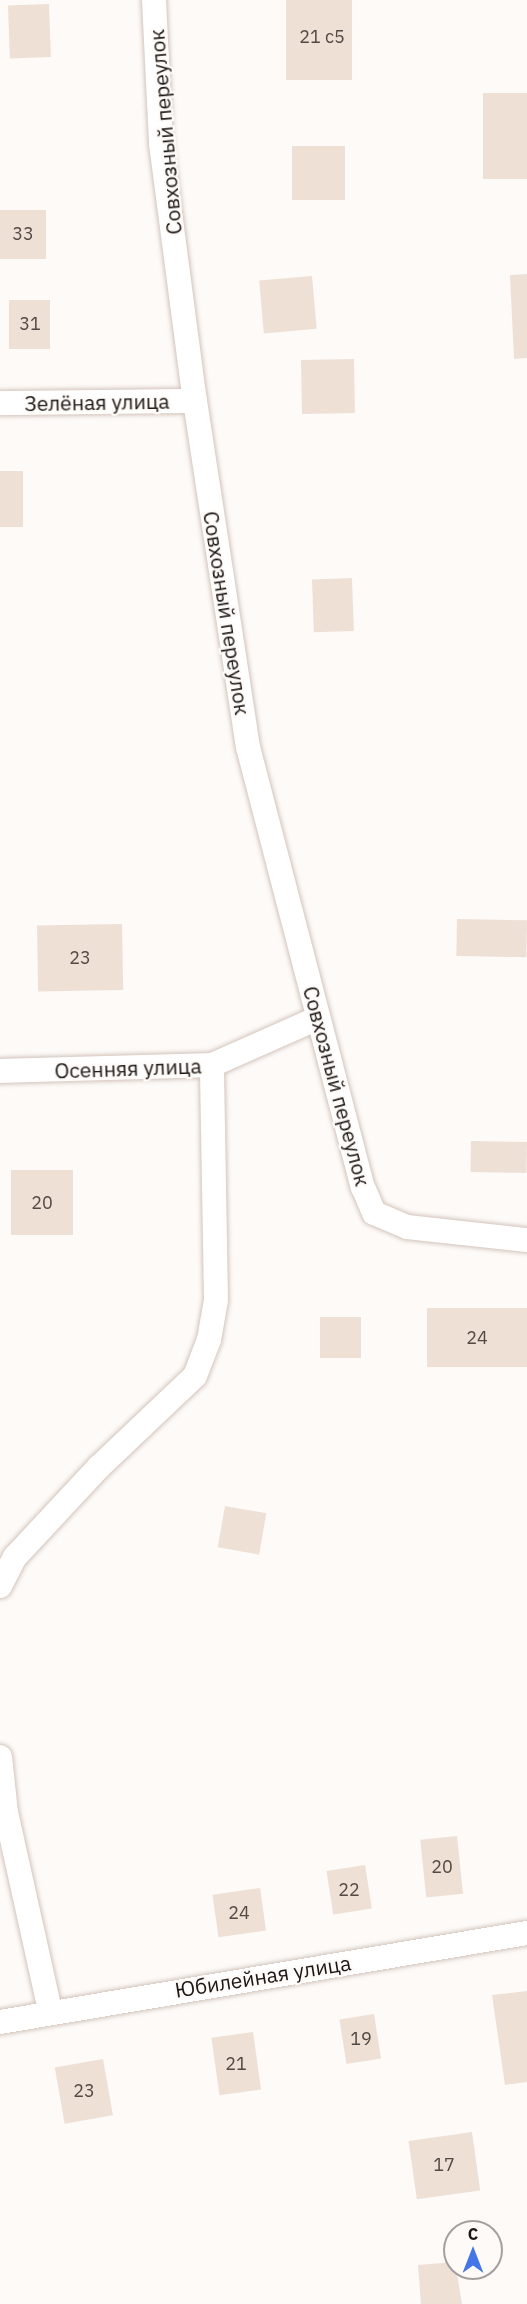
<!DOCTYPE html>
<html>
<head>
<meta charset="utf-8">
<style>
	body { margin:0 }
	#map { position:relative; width:527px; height:2304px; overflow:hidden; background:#fdfaf8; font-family:"IBM Plex Sans",sans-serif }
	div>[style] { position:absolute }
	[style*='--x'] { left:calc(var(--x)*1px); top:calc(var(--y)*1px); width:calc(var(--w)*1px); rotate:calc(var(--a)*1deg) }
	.building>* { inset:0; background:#efe0d6; transform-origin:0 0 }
	.roads { filter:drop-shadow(0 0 2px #d3c4bb) drop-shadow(0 0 2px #d3c4bb) }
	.minor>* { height:24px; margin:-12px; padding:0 12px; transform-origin:12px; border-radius:12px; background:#fff }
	span { translate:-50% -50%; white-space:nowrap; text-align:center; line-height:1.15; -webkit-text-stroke:4.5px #fdfaf8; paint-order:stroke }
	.number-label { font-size:18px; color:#514944 }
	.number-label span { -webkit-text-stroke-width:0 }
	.street-label { font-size:21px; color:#1c1714 }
	.north { position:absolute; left:443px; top:2220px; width:60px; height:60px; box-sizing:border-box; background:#fdfaf8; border:2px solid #a39f9d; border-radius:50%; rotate:0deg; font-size:16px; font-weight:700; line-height:24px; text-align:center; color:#1c1714 }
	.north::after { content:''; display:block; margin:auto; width:21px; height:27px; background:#4476e7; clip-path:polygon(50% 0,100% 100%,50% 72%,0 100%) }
</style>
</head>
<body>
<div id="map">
	<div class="building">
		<div style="left:286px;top:0;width:66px;height:80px"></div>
		<div style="left:49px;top:4px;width:53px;height:41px;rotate:88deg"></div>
		<div style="left:527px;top:93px;width:86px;height:44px;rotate:90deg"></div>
		<div style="left:292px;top:146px;width:53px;height:54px"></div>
		<div style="left:0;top:210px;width:46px;height:49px"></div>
		<div style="clip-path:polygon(527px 274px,527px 358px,514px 359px,510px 275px)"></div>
		<div style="left:312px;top:276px;width:53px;height:53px;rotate:85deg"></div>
		<div style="left:9px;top:300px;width:41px;height:49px"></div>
		<div style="left:354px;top:359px;width:54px;height:53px;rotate:89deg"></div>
		<div style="left:0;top:471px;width:23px;height:56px"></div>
		<div style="left:352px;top:578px;width:53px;height:40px;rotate:88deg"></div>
		<div style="left:457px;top:919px;width:70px;height:37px;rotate:1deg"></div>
		<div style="left:122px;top:924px;width:66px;height:85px;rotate:89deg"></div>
		<div style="left:471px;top:1141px;width:56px;height:31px;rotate:1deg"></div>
		<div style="left:11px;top:1170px;width:62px;height:65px"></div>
		<div style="left:527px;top:1308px;width:59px;height:100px;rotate:90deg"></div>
		<div style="left:320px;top:1317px;width:41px;height:41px"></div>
		<div style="left:225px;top:1506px;width:42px;height:42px;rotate:10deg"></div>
		<div style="left:457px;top:1836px;width:58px;height:37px;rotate:84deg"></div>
		<div style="left:365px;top:1865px;width:44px;height:39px;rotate:81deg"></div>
		<div style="left:260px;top:1888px;width:43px;height:48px;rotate:82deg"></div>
		<div style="clip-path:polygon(527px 1991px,527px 2082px,505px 2085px,492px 1995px)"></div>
		<div style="left:374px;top:2014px;width:45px;height:35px;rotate:81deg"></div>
		<div style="left:253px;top:2032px;width:58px;height:42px;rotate:82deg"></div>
		<div style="left:103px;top:2059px;width:57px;height:49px;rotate:80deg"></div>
		<div style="left:472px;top:2132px;width:59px;height:64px;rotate:82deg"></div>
		<div style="clip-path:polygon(455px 2262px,462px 2304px,421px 2304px,418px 2265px)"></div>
	</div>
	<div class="roads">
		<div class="minor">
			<div style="--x:154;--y:0;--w:144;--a:87.2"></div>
			<div style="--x:161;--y:144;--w:259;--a:82.5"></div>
			<div style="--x:195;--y:401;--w:350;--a:81.3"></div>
			<div style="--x:248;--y:747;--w:455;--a:75.4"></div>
			<div style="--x:363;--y:1187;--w:28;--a:67"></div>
			<div style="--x:374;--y:1213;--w:36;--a:23"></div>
			<div style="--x:407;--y:1227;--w:121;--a:6.2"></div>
			<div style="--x:0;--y:403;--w:195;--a:-0.6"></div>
			<div style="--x:0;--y:1071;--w:212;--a:-1.6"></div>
			<div style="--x:212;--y:1065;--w:116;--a:-23.9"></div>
			<div style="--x:0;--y:1586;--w:33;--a:-63"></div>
			<div style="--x:15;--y:1557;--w:123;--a:-47"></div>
			<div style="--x:99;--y:1467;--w:132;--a:-43.5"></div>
			<div style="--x:195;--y:1376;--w:39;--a:-69"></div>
			<div style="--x:209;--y:1340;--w:41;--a:-80.1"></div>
			<div style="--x:216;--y:1300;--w:235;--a:-91"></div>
			<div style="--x:0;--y:1757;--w:55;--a:83.8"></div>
			<div style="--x:6;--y:1812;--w:204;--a:77.5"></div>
			<div style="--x:0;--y:2022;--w:534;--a:-9.59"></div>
		</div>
	</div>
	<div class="number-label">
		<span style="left:322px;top:37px">21 с5</span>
		<span style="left:23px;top:234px">33</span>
		<span style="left:30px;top:324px">31</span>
		<span style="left:80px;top:958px">23</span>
		<span style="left:42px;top:1203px">20</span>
		<span style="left:477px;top:1338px">24</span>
		<span style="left:442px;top:1867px">20</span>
		<span style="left:349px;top:1890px">22</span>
		<span style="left:239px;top:1913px">24</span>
		<span style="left:361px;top:2039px">19</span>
		<span style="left:236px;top:2064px">21</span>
		<span style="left:84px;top:2091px">23</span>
		<span style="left:444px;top:2165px">17</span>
	</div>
	<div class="street-label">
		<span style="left:165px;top:132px;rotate:-95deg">Совхозный переулок</span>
		<span style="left:97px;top:402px;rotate:-1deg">Зелёная улица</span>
		<span style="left:227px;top:613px;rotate:81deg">Совхозный переулок</span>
		<span style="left:128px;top:1068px;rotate:-2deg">Осенняя улица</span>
		<span style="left:337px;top:1086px;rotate:75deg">Совхозный переулок</span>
		<span style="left:263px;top:1976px;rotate:-9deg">Юбилейная улица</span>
	</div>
	<div class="north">С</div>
</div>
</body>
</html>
